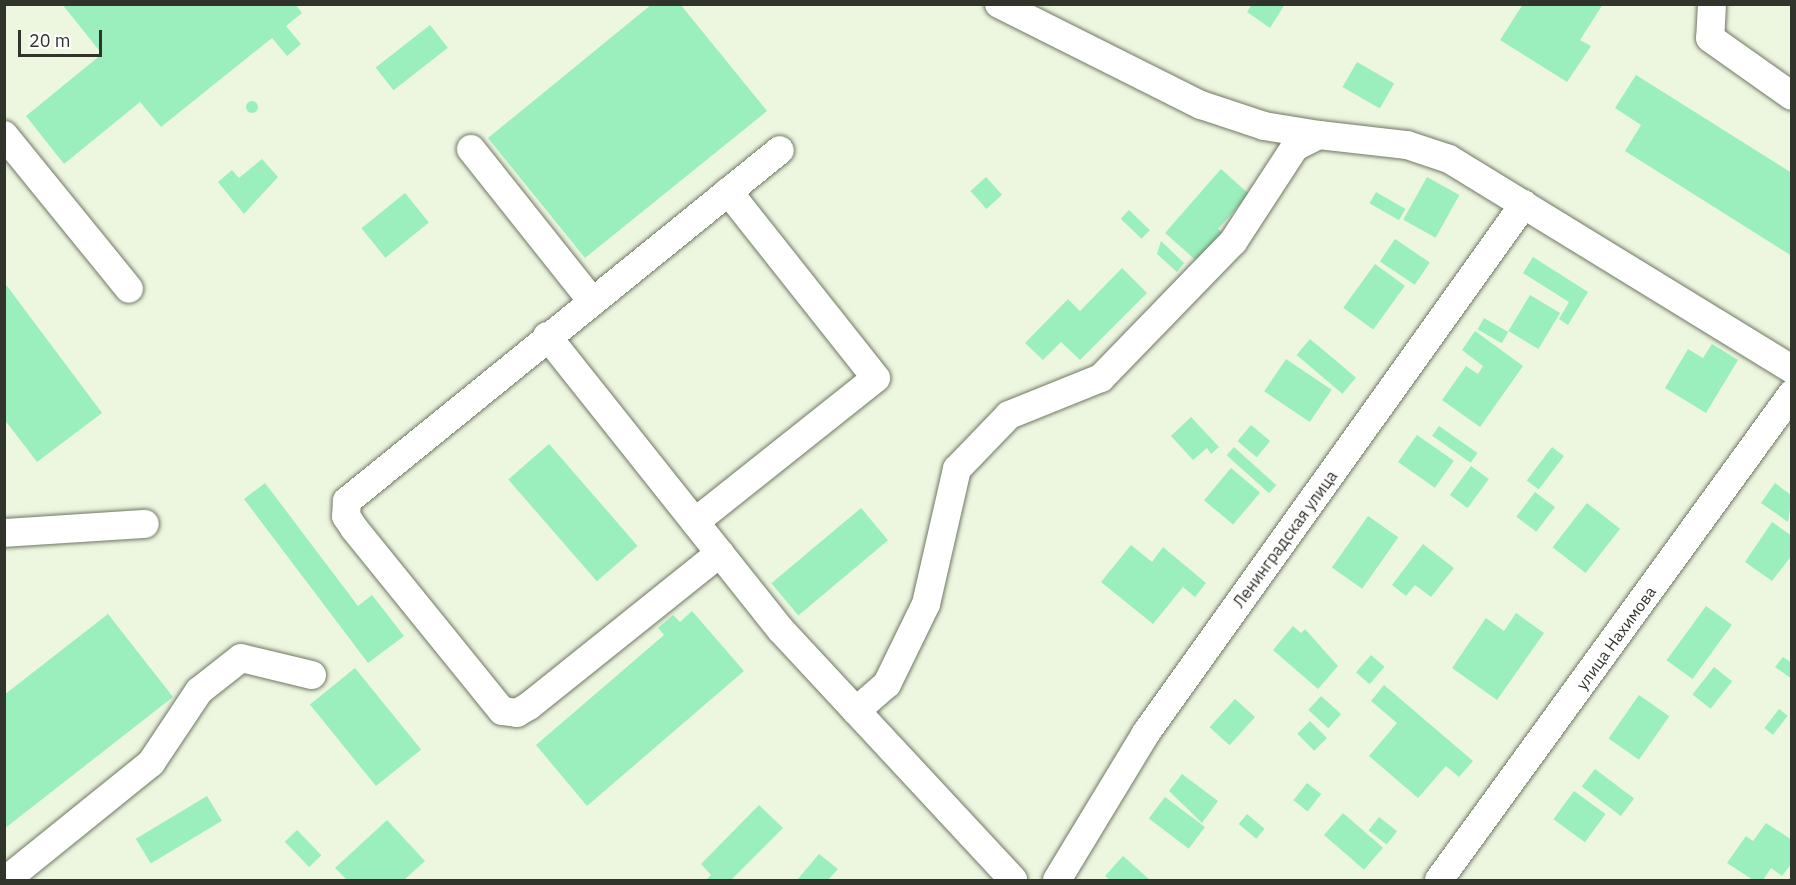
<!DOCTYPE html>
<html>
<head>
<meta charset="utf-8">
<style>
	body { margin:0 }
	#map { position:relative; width:1796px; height:885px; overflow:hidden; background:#edf7e0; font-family:"IBM Plex Sans",sans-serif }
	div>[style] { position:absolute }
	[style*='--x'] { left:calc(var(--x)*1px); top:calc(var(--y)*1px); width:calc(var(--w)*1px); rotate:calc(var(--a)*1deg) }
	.building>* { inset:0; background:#9aefbd; transform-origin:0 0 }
	.round { border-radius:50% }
	.roads { filter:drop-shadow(0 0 2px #707864) drop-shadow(0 0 2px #707864) }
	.minor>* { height:28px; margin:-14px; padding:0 14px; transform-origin:14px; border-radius:14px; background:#fff }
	span { translate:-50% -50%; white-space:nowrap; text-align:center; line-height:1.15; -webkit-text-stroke:6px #fff; paint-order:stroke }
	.street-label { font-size:16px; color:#30342b }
	.frame { position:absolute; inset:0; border:6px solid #30342b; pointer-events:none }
	.scale { position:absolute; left:18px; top:30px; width:84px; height:27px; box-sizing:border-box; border:3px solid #30342b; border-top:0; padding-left:8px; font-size:18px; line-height:21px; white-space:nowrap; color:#30342b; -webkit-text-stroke:4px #fff; paint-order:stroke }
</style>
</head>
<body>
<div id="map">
	<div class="building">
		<div style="clip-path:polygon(62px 4px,295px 4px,302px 13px,286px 26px,301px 44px,287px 56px,272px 38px,161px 127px,140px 102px,64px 164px,26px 116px,102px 54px)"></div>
		<div style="clip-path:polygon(652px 4px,680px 4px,767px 111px,585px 258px,488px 138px)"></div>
		<div style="clip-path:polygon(1252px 4px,1285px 4px,1270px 28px,1247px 12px)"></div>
		<div style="clip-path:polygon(1523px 4px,1603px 4px,1580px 40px,1591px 46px,1567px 82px,1500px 40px)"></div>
		<div style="left:430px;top:25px;width:29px;height:69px;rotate:52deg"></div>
		<div style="left:1357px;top:62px;width:43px;height:29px;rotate:30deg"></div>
		<div style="clip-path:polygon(1636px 75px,1792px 173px,1792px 256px,1625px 151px,1641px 125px,1615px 108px)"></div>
		<div class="round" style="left:246px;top:101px;width:12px;height:12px"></div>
		<div style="clip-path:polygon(262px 159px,278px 177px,244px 214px,218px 182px,232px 170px,239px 178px)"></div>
		<div style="clip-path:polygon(1221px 169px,1249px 194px,1218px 229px,1225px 234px,1199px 263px,1165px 233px)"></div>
		<div style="left:986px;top:177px;width:24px;height:21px;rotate:48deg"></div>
		<div style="left:1427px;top:177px;width:37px;height:49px;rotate:29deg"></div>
		<div style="left:1376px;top:192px;width:34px;height:13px;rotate:30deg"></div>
		<div style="left:405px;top:193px;width:38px;height:56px;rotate:51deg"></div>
		<div style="left:1129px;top:210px;width:29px;height:12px;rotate:44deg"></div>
		<div style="left:1395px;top:239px;width:42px;height:27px;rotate:34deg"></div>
		<div style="clip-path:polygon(1161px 241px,1184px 263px,1177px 272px,1157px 254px)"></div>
		<div style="clip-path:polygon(1533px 257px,1588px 292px,1568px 325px,1559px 319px,1569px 302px,1523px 273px)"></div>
		<div style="left:1375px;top:264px;width:37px;height:54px;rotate:36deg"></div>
		<div style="clip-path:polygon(1122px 268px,1147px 293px,1080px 360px,1061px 342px,1043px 360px,1025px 343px,1068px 299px,1080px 311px)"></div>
		<div style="clip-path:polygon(4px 282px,102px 413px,37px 462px,4px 419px)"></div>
		<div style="left:1530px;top:295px;width:35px;height:42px;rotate:31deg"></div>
		<div style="left:1484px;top:318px;width:28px;height:13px;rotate:30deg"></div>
		<div style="clip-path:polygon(1475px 331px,1523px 366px,1480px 427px,1442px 400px,1466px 366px,1478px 374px,1483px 366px,1462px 350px)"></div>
		<div style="left:1310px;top:339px;width:60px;height:21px;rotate:40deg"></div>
		<div style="clip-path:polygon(1712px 344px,1738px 360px,1706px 413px,1665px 388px,1688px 349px,1703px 358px)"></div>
		<div style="left:1286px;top:359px;width:55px;height:39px;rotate:34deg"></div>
		<div style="clip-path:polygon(1191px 417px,1219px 447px,1211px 454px,1207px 448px,1193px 460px,1171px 436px)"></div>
		<div style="left:1251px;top:425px;width:25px;height:21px;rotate:40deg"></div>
		<div style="left:1439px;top:426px;width:47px;height:12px;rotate:35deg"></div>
		<div style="left:1417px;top:435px;width:45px;height:33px;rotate:35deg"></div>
		<div style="left:549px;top:444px;width:135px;height:54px;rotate:49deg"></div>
		<div style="left:1234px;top:447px;width:57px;height:11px;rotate:42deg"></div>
		<div style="left:1552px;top:447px;width:15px;height:42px;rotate:37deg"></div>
		<div style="left:1471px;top:466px;width:22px;height:36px;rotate:36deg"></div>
		<div style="left:1231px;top:468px;width:38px;height:42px;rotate:40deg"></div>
		<div style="clip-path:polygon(265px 483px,358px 606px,372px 595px,404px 636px,368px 663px,244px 499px)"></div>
		<div style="clip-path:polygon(1775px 483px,1792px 496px,1788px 522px,1761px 503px)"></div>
		<div style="left:1535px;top:492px;width:25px;height:31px;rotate:37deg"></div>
		<div style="left:1587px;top:503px;width:42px;height:56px;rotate:38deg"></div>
		<div style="left:861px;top:508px;width:42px;height:117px;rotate:50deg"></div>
		<div style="left:1368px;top:516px;width:37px;height:63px;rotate:35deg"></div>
		<div style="clip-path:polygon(1772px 522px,1792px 536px,1792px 555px,1772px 581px,1745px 562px)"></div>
		<div style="clip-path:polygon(1423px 544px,1454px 568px,1431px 597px,1415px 585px,1406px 596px,1392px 585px)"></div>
		<div style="clip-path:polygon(1131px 545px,1152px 562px,1163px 547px,1206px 583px,1195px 597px,1183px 587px,1153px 624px,1101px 582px)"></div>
		<div style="left:1706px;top:606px;width:32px;height:67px;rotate:36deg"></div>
		<div style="clip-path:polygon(692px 611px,744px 671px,587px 806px,536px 745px,664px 635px,658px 628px,673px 615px,680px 622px)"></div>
		<div style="clip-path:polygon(1516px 613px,1544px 633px,1497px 700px,1452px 668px,1486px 618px,1504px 631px)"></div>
		<div style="clip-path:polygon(108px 614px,173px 697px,4px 829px,4px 695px)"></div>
		<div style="clip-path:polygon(1293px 626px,1301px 633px,1305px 629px,1338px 666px,1318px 689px,1273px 650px)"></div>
		<div style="left:1371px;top:655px;width:18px;height:23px;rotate:41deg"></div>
		<div style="clip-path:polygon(1783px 657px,1792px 663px,1792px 679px,1775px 667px)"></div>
		<div style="left:1714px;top:667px;width:23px;height:35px;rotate:38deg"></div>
		<div style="left:355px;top:668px;width:105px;height:58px;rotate:51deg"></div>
		<div style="clip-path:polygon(1384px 685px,1473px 761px,1459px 777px,1446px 766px,1418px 798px,1369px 756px,1397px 723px,1371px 701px)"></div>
		<div style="left:1639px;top:695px;width:37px;height:53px;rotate:35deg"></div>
		<div style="left:1321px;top:696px;width:27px;height:19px;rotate:42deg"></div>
		<div style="left:1235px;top:699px;width:27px;height:38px;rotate:42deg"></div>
		<div style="left:1779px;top:709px;width:11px;height:24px;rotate:38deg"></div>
		<div style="left:1310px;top:721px;width:24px;height:18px;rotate:45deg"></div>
		<div style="left:1595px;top:769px;width:49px;height:22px;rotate:37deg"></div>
		<div style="clip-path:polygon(1182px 774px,1218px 801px,1202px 823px,1169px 791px)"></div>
		<div style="left:1307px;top:783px;width:18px;height:22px;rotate:38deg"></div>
		<div style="left:1574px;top:791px;width:39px;height:35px;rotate:36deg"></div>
		<div style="left:207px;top:796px;width:29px;height:83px;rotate:59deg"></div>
		<div style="left:1165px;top:797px;width:50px;height:27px;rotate:37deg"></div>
		<div style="clip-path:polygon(759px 805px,783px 828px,731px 880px,706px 880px,711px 875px,701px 864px)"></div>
		<div style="left:1343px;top:813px;width:53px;height:29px;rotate:41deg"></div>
		<div style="left:1247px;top:814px;width:23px;height:13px;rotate:40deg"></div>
		<div style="left:1379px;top:817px;width:23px;height:17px;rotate:38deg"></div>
		<div style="clip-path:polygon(387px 820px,425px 861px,404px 880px,347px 880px,335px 868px)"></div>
		<div style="clip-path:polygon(1766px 823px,1792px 840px,1792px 863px,1782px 876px,1771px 868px,1763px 880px,1753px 880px,1727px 863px,1746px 836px,1753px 841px)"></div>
		<div style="left:297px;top:830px;width:35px;height:17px;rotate:46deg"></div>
		<div style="clip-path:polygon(819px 854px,838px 869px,828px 880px,797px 880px)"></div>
		<div style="clip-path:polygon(1123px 856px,1150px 880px,1110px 880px,1105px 876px)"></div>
	</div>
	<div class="roads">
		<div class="minor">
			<div style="--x:999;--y:4;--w:226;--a:26.6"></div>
			<div style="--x:1201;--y:105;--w:66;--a:18.4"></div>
			<div style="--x:1264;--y:126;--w:56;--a:9.3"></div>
			<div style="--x:1712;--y:4;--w:34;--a:93"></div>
			<div style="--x:1710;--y:38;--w:100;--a:35.3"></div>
			<div style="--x:4;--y:135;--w:198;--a:50.9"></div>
			<div style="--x:471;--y:149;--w:193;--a:51.5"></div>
			<div style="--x:547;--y:336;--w:376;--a:51.5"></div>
			<div style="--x:781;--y:630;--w:341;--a:47.1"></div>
			<div style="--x:695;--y:522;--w:231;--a:-38.5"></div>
			<div style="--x:876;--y:378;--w:238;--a:-128.4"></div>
			<div style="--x:4;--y:533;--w:141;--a:-3.7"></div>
			<div style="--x:720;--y:553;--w:245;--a:141.3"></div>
			<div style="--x:529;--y:706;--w:14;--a:150"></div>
			<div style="--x:517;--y:713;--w:15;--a:-172"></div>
			<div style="--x:502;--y:711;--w:235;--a:-129"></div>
			<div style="--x:354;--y:528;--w:14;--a:-124"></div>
			<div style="--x:346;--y:516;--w:15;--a:-86"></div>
			<div style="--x:347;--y:501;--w:557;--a:-39.03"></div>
			<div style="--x:856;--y:711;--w:41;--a:-41.1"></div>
			<div style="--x:887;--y:684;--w:89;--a:-64"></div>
			<div style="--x:926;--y:604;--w:139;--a:-77.1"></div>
			<div style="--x:957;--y:469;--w:75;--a:-46.1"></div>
			<div style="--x:1009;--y:415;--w:99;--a:-21.9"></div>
			<div style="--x:1101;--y:378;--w:190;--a:-45.9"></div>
			<div style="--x:1233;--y:242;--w:113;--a:-56.9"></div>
			<div style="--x:1295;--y:147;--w:27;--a:-27"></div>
			<div style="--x:1319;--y:135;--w:89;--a:6.5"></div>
			<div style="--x:1407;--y:145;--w:44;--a:18.4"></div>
			<div style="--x:1449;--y:159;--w:402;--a:31.5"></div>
			<div style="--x:6;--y:880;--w:186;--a:-38.9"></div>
			<div style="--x:151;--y:763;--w:87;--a:-56.3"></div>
			<div style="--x:199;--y:691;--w:53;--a:-38.2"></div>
			<div style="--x:241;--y:658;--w:73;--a:13.5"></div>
			<div style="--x:1057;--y:880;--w:172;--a:-58.8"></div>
			<div style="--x:1146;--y:733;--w:650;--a:-54.45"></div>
			<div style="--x:1439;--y:880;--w:601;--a:-54.01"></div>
		</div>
	</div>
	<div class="street-label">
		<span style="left:1285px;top:539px;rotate:-54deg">Ленинградская улица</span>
		<span style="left:1616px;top:638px;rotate:-54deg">улица Нахимова</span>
	</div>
	<div class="frame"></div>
	<div class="scale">20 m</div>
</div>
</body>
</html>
